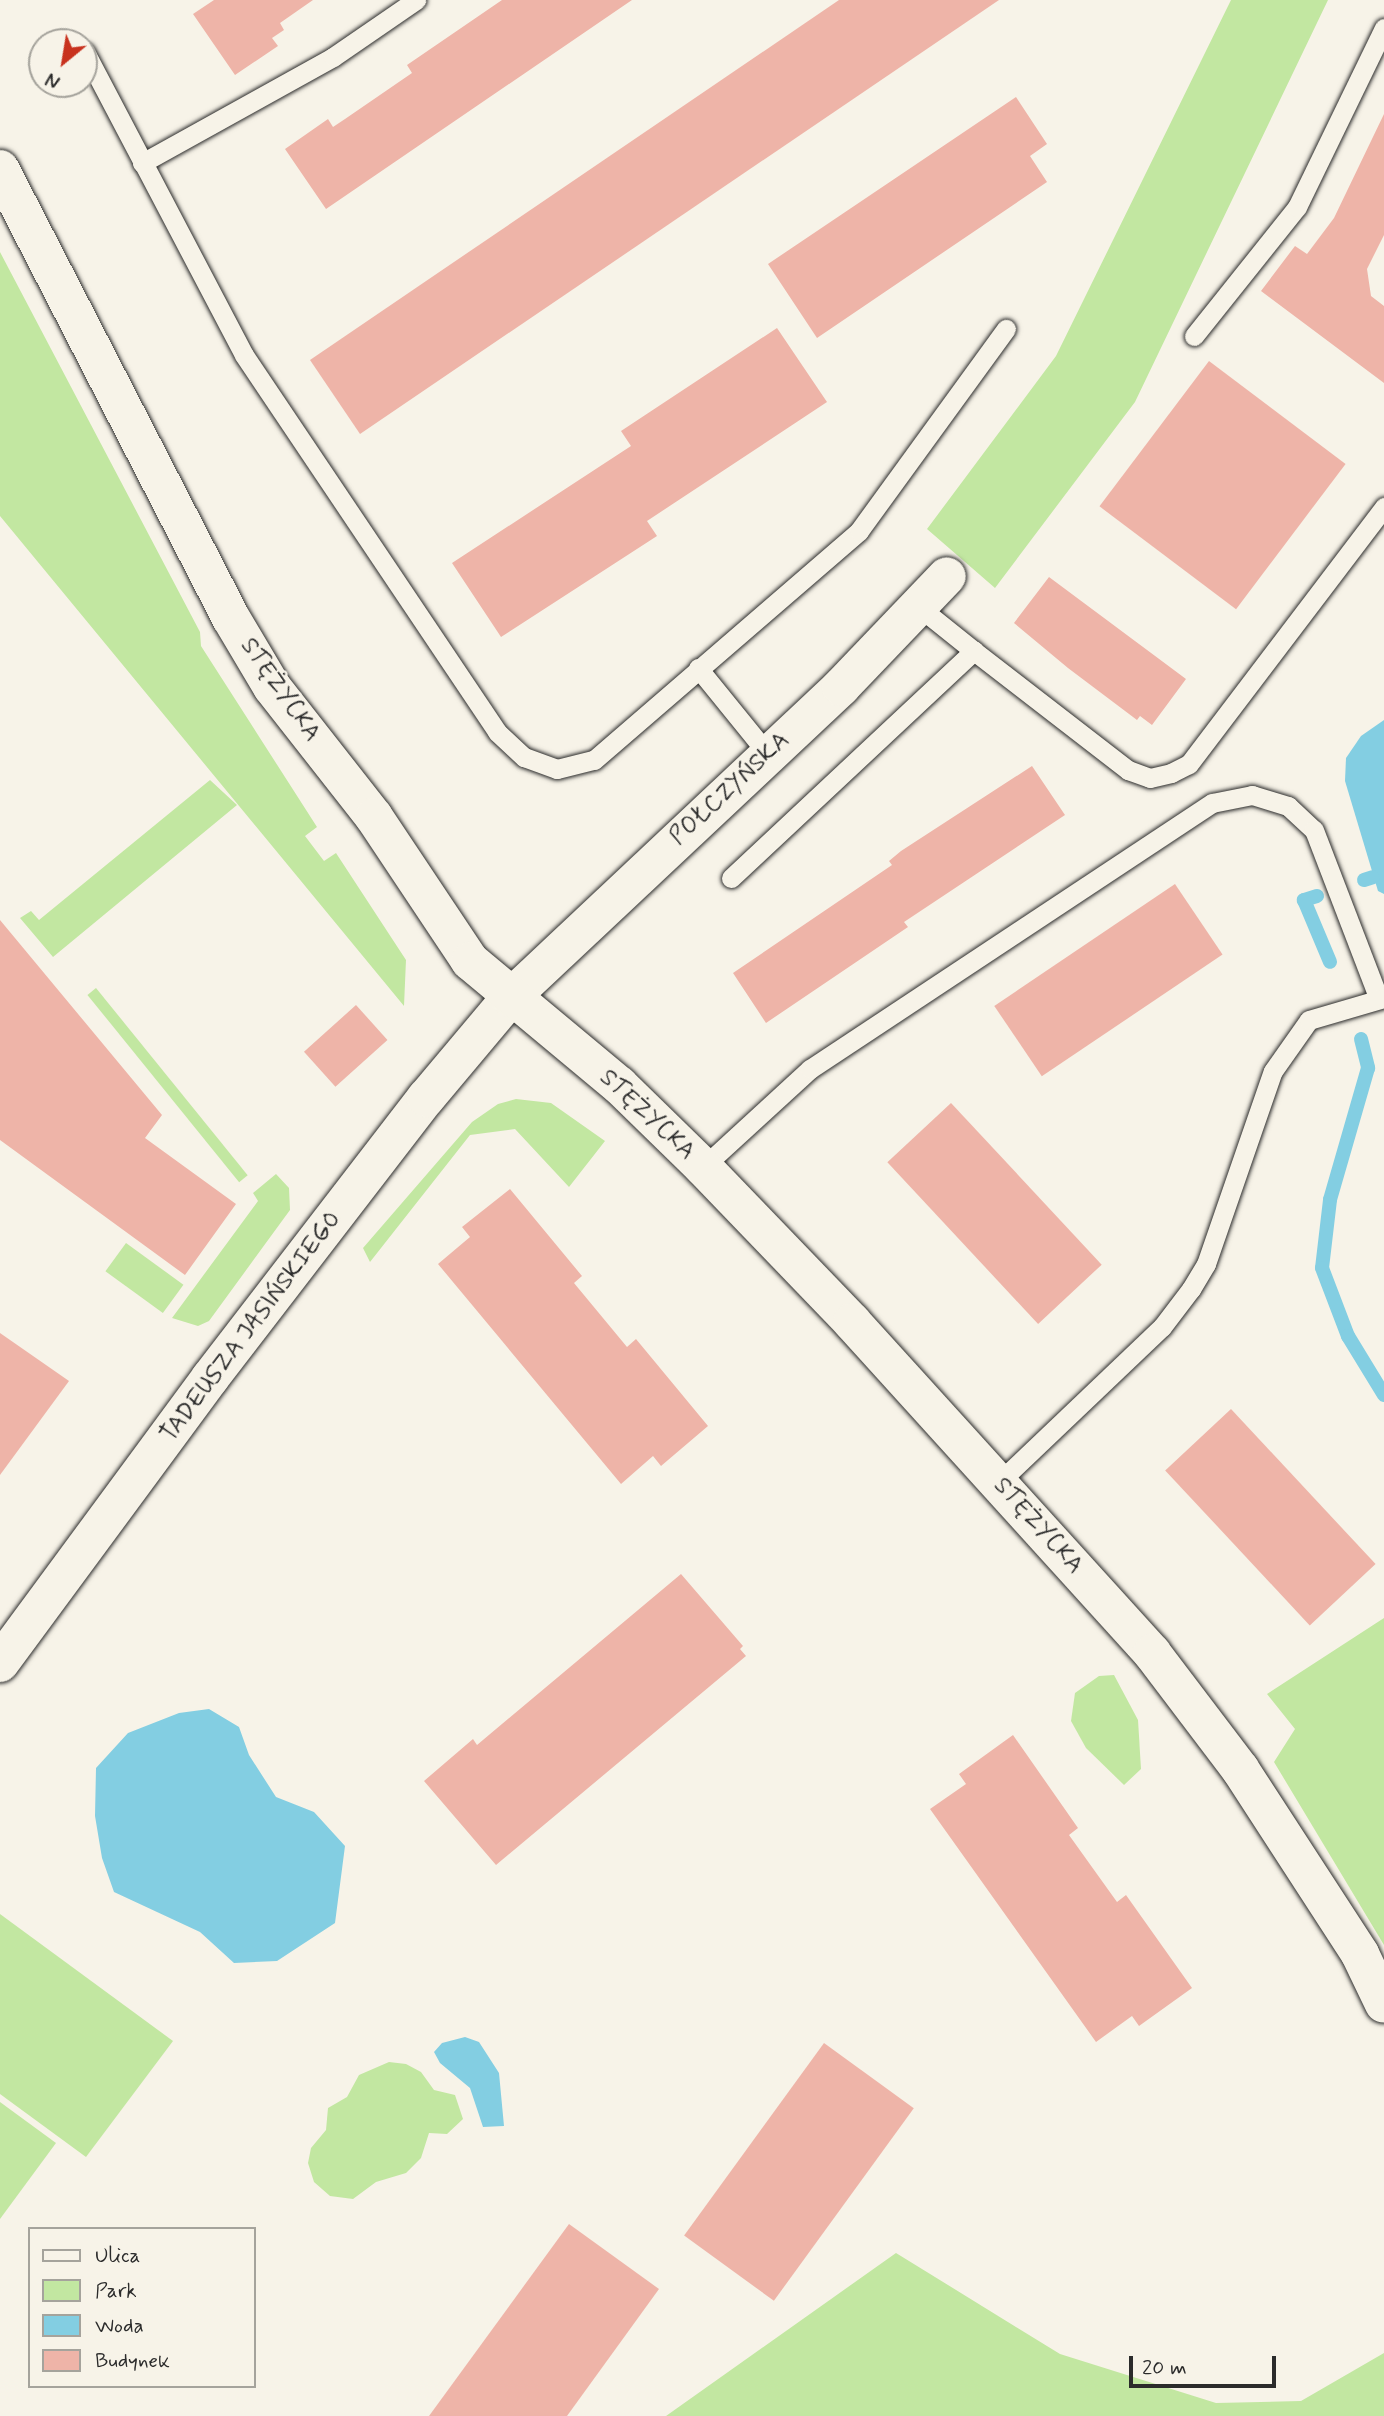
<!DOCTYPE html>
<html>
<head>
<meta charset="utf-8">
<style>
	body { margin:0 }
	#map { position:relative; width:1384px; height:2416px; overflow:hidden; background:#f7f3e8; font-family:Mynerve,sans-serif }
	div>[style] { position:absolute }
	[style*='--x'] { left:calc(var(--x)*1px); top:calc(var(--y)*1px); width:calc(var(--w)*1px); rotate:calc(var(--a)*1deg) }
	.green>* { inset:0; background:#c2e7a1; transform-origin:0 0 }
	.water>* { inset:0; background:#83cee2 }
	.stream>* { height:14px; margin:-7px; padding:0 7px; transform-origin:7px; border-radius:7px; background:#83cee2 }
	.building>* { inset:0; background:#eeb4a8; transform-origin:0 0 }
	.roads { filter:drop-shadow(0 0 2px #2b2b2b) drop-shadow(0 0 2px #2b2b2b) }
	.lane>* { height:19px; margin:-9.5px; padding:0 9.5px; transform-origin:9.5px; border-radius:9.5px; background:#f7f3e8 }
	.street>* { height:38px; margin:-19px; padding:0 19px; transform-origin:19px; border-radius:19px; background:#f7f3e8 }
	.secondary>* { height:38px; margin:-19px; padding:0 19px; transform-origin:19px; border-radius:19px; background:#f7f3e8 }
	span { translate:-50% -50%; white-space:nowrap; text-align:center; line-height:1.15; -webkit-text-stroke:5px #f7f3e8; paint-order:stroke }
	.street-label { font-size:24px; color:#2b2b2b }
	.legend { position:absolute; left:28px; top:2227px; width:228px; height:161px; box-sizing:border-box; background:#f7f3e8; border:2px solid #a5a39c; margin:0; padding:9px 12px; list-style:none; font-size:21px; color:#2b2b2b }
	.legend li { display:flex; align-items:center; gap:14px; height:35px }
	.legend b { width:35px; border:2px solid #a5a39c }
	.north { position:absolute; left:28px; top:28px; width:70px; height:70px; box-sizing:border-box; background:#f7f3e8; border:2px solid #a5a39c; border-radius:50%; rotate:210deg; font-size:19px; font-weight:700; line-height:28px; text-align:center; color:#2b2b2b }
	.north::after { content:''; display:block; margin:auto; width:24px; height:32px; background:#c8321e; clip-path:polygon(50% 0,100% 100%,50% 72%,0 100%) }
	.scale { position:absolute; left:1129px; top:2356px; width:147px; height:32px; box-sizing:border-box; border:4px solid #2b2b2b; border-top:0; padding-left:9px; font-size:21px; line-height:24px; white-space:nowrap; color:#2b2b2b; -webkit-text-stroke:5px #f7f3e8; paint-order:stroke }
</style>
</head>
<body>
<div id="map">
	<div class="green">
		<div style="clip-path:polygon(1231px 0,1328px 0,1135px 402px,995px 588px,927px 529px,1056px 356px)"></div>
		<div style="clip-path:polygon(0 252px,200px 632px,201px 646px,317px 827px,305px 836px,324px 861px,336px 853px,406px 960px,404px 1006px,0 516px)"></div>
		<div style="clip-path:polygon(210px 780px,237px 805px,53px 957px,20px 918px,31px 911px,39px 920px)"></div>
		<div style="left:96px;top:988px;width:241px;height:11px;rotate:51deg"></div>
		<div style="clip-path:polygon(516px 1099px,551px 1103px,605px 1141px,569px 1187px,515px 1129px,470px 1135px,370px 1262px,363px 1248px,472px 1122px,498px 1104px)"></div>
		<div style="clip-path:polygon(276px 1174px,289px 1188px,290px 1210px,209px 1321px,198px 1326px,172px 1318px,258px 1201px,253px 1193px)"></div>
		<div style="left:126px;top:1243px;width:71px;height:35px;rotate:36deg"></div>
		<div style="clip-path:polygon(1384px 1618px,1384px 1945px,1274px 1762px,1295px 1729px,1267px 1694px)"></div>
		<div style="clip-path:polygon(1114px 1675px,1138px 1720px,1141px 1769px,1124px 1785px,1086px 1748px,1071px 1721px,1075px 1693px,1099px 1676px)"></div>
		<div style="clip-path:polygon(0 1914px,173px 2041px,86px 2157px,0 2094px)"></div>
		<div style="clip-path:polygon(389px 2062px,406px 2064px,421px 2072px,434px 2090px,455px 2095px,463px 2119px,447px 2134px,429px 2133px,421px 2158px,406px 2173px,376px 2182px,353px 2199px,330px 2196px,314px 2182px,308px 2163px,311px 2148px,326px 2130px,328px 2108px,347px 2097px,359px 2075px)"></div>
		<div style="clip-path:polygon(0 2102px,56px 2143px,0 2219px)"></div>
		<div style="clip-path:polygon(896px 2253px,1060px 2354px,1216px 2403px,1301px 2401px,1384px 2353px,1384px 2416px,666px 2416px)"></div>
	</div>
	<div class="water">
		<div style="clip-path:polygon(1384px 720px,1384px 894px,1378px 891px,1345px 781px,1346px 758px,1361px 736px)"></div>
		<div style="clip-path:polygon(209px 1709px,239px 1727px,249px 1755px,276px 1797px,314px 1812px,345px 1846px,335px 1923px,277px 1961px,234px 1963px,200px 1932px,114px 1892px,102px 1858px,95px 1816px,96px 1768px,128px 1733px,179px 1713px)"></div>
		<div style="clip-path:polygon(465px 2037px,479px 2042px,499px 2073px,504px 2126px,483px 2127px,470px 2088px,440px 2063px,434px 2052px,442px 2043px)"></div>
	</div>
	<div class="stream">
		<div style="--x:1364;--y:880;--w:9;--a:-18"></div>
		<div style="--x:1317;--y:896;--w:14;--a:163"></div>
		<div style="--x:1304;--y:900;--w:67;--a:67.2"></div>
		<div style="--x:1361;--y:1039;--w:30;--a:76"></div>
		<div style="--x:1368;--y:1068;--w:137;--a:106.1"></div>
		<div style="--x:1330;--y:1200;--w:68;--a:96.7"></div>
		<div style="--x:1322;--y:1268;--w:73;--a:69.1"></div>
		<div style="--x:1348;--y:1336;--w:69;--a:58.6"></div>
	</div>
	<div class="building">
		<div style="clip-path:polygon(214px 0,313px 0,280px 23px,284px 30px,272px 38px,278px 46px,235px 75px,193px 14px)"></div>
		<div style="clip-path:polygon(502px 0,632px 0,326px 209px,285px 149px,328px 119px,333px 127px,345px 119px,412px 73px,407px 65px)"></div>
		<div style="clip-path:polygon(839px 0,999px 0,360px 434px,310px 360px)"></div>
		<div style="clip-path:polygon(1016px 97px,1047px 144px,1030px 156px,1047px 182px,817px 338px,768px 264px)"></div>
		<div style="clip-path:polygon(1384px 114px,1384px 235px,1367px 269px,1371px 296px,1384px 306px,1384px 383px,1261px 291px,1295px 246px,1307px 254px,1334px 218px)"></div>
		<div style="clip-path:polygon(777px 328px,827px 402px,647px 521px,657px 536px,501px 637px,452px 563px,631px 446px,621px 431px)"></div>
		<div style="left:1209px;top:361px;width:171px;height:182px;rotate:37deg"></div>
		<div style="clip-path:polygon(1049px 577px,1186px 679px,1152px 725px,1140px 716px,1137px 720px,1068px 668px,1014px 623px)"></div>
		<div style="clip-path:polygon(1032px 766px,1065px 815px,904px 922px,908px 927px,766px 1023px,733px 973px,892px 865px,889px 861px,901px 851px)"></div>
		<div style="left:1175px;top:884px;width:85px;height:218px;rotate:56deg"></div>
		<div style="clip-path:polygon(0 920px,162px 1115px,145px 1138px,236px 1204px,185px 1275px,0 1140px)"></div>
		<div style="left:356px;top:1005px;width:47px;height:70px;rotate:48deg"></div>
		<div style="left:951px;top:1103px;width:221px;height:87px;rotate:47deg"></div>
		<div style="clip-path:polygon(510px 1189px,582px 1276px,574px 1283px,627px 1347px,636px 1339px,708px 1426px,661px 1466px,653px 1456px,621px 1484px,438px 1264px,470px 1237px,462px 1227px)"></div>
		<div style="clip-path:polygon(0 1333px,69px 1381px,0 1475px)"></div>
		<div style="left:1231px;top:1409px;width:212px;height:90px;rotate:47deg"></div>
		<div style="clip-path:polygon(681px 1574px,743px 1646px,740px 1649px,746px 1656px,496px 1865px,424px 1781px,473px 1739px,477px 1745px)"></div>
		<div style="clip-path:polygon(1013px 1735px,1078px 1828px,1069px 1835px,1117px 1902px,1126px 1895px,1192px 1988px,1139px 2026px,1132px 2016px,1096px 2042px,930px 1809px,966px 1784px,959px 1774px)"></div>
		<div style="left:824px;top:2043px;width:111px;height:238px;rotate:36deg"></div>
		<div style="clip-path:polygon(569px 2224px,659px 2289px,567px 2416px,429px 2416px)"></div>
	</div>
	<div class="roads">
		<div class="lane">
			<div style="--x:85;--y:52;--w:342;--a:62.3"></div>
			<div style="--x:244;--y:355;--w:454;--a:56.1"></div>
			<div style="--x:497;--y:732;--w:37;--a:43"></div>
			<div style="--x:524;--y:757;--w:35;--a:20"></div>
			<div style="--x:557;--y:769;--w:38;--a:-14"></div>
			<div style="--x:594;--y:760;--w:350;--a:-40.8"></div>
			<div style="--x:859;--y:531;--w:250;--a:-54"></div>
			<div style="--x:142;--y:163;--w:218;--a:-29"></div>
			<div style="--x:333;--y:57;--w:101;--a:-34.5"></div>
			<div style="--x:1194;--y:336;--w:165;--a:-51.4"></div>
			<div style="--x:1297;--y:207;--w:199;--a:-64.1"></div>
			<div style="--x:919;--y:607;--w:70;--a:38.7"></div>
			<div style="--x:698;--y:668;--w:111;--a:50.9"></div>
			<div style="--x:731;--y:878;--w:333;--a:-43.1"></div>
			<div style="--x:974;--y:651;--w:195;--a:37.7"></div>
			<div style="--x:1128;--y:770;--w:23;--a:20"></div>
			<div style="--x:1150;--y:778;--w:22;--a:-13"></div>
			<div style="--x:1171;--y:773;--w:20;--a:-27"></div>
			<div style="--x:1189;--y:764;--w:323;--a:-52.8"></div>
			<div style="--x:703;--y:1167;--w:145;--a:-42.5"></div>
			<div style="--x:810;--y:1069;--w:482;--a:-33.5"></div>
			<div style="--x:1212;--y:803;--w:41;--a:-11.3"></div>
			<div style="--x:1252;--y:795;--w:38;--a:17"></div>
			<div style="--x:1288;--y:806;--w:35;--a:43"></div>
			<div style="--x:1314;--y:830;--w:179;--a:69"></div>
			<div style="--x:998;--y:1483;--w:226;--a:-43.6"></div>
			<div style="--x:1162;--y:1327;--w:48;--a:-52.7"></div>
			<div style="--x:1191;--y:1289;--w:29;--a:-59"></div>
			<div style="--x:1206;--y:1264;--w:204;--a:-70.9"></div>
			<div style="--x:1273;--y:1071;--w:62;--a:-54.8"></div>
			<div style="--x:1309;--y:1020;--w:78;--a:-16.3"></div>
		</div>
		<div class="street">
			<div style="--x:0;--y:1663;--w:354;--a:-53.6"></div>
			<div style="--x:210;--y:1378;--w:354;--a:-52.4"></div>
			<div style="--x:426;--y:1098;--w:131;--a:-50"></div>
			<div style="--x:510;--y:998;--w:454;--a:-43.2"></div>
			<div style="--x:841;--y:687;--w:153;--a:-46.3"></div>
		</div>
		<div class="secondary">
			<div style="--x:0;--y:169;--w:505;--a:62.78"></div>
			<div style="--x:231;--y:618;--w:80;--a:59.3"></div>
			<div style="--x:272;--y:687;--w:165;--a:51.9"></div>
			<div style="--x:374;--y:817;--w:173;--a:56.3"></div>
			<div style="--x:470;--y:961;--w:194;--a:39.8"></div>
			<div style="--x:619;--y:1085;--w:117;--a:44.3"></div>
			<div style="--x:703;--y:1167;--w:215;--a:46.1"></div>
			<div style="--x:852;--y:1322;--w:447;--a:47.8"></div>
			<div style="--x:1152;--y:1653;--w:146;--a:52.8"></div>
			<div style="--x:1240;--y:1769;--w:221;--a:57"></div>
			<div style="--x:1360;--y:1954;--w:55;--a:64.4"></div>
		</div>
	</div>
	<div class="street-label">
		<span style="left:280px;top:690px;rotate:55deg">STĘŻYCKA</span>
		<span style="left:730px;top:789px;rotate:-43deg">POŁCZYŃSKA</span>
		<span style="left:647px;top:1115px;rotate:43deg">STĘŻYCKA</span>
		<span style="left:251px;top:1327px;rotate:-53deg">TADEUSZA JASIŃSKIEGO</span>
		<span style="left:1038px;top:1526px;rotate:48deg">STĘŻYCKA</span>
	</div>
	<ul class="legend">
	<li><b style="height:9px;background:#f7f3e8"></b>Ulica</li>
	<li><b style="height:19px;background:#c2e7a1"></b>Park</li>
	<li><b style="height:19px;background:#83cee2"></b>Woda</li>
	<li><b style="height:19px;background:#eeb4a8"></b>Budynek</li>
	</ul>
	<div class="north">N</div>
	<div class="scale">20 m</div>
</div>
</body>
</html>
